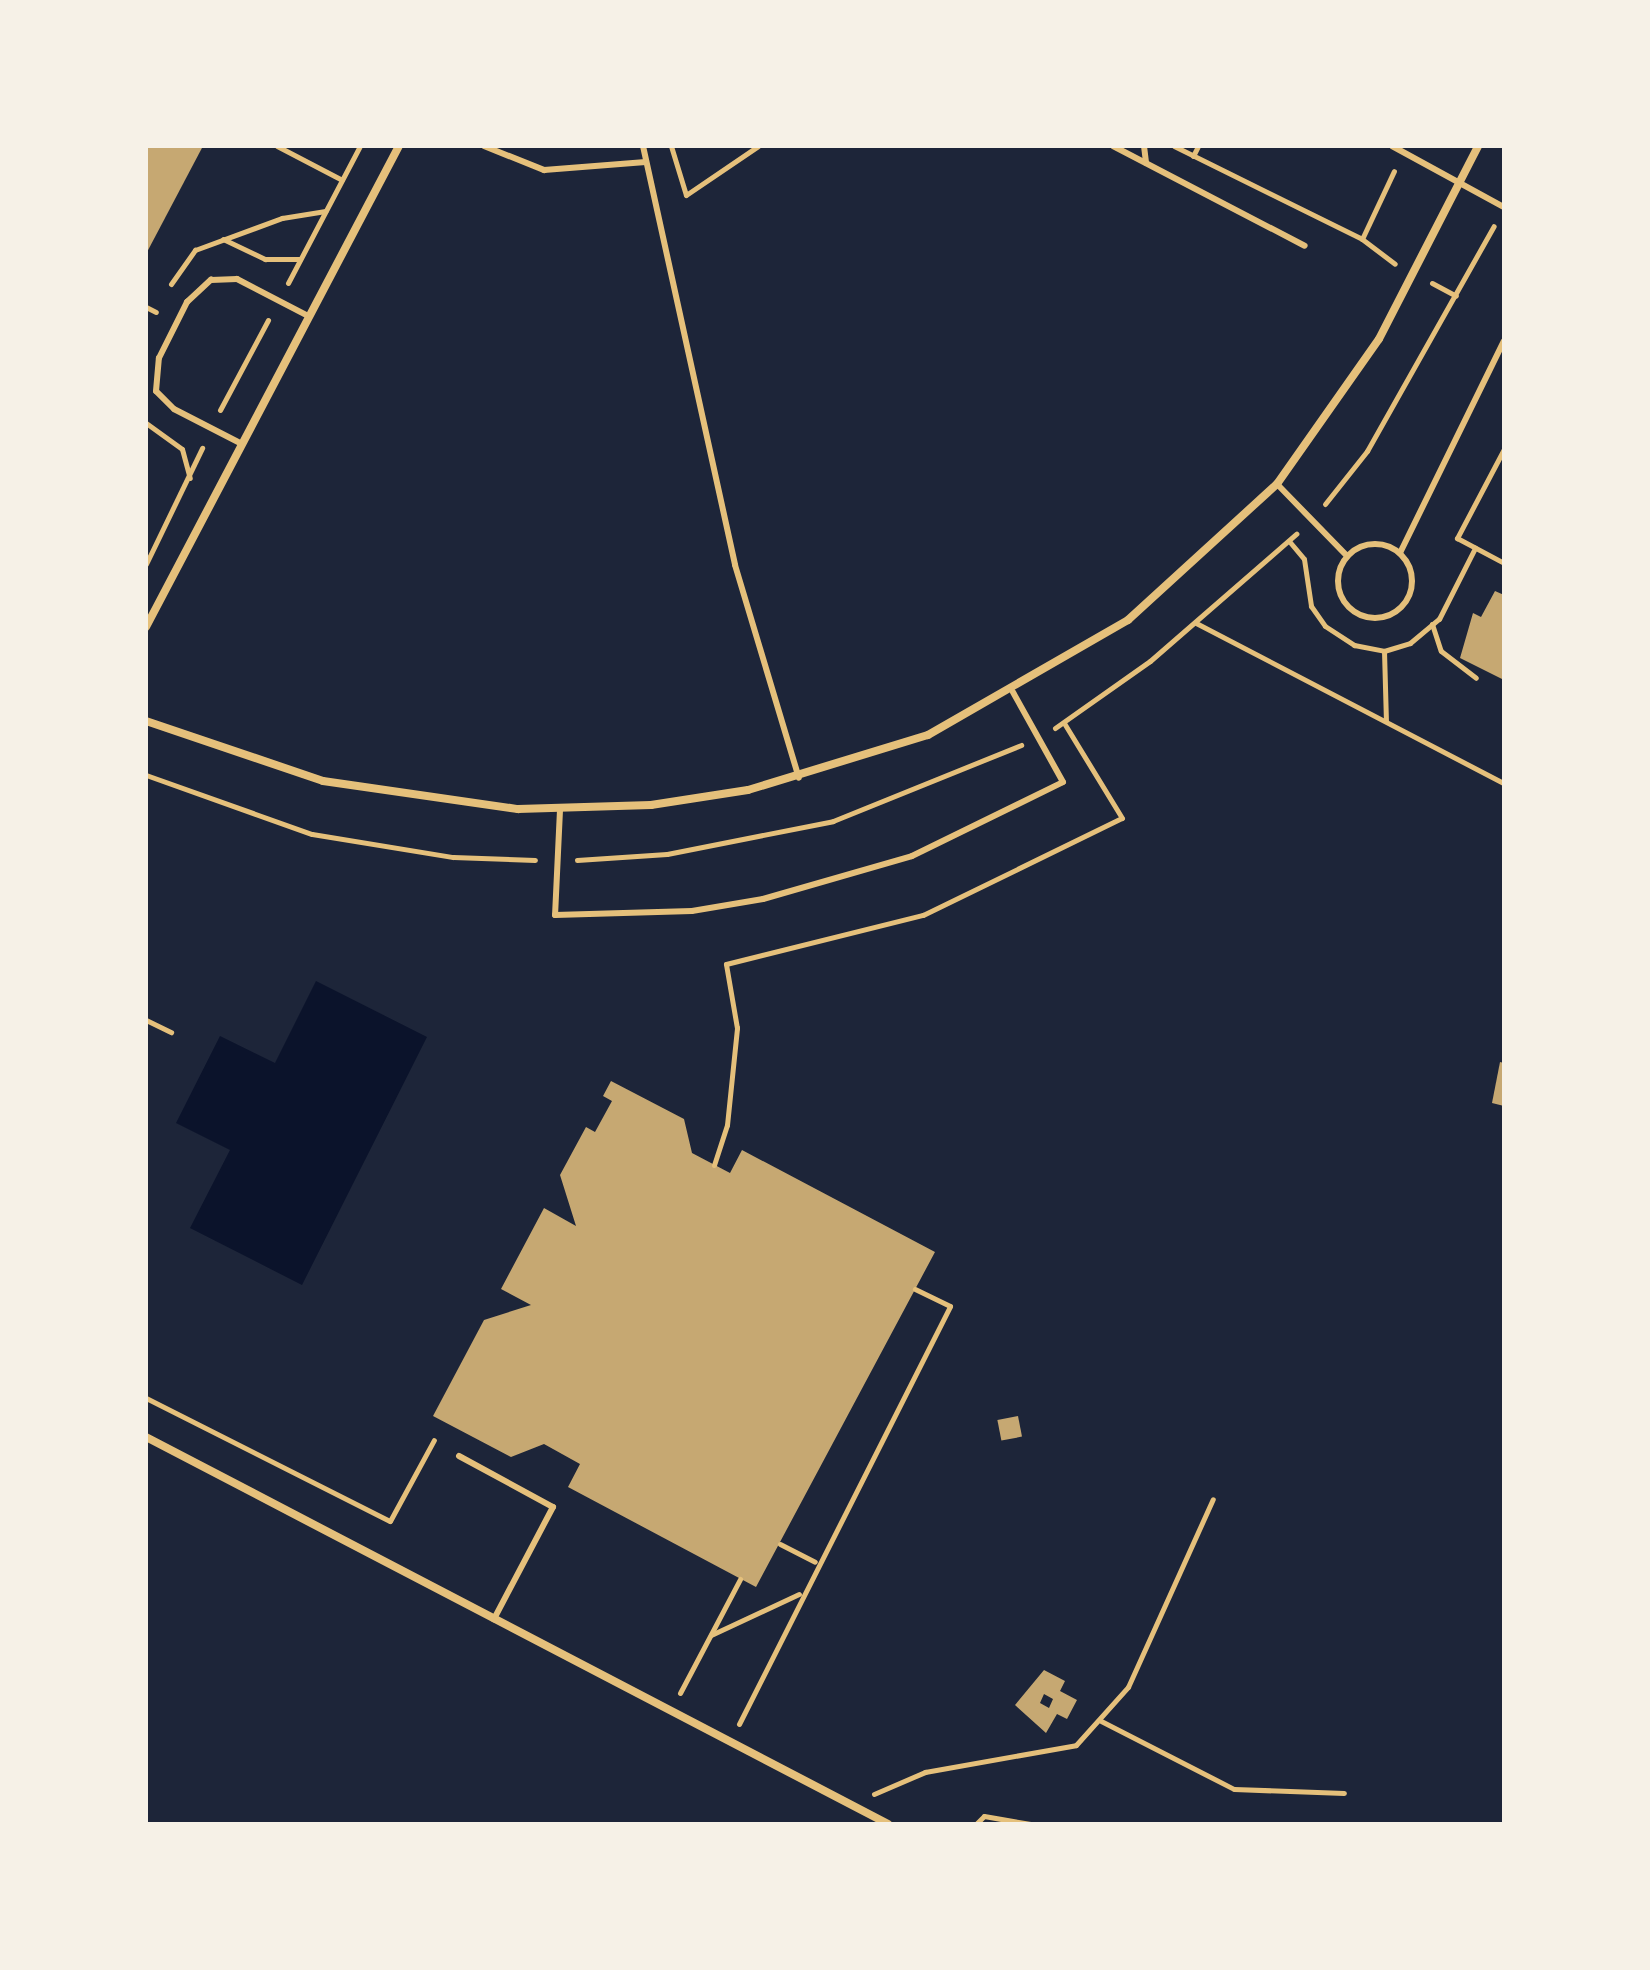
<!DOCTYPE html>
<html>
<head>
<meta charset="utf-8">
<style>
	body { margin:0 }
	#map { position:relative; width:1650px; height:1970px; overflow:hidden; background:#14213d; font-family:Helvetica,sans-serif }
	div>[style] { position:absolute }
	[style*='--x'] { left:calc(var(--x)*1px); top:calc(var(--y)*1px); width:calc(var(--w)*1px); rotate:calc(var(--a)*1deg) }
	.green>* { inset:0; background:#1d2539; transform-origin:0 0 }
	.water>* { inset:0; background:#0b132b }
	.building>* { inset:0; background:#c6a872; transform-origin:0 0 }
	.path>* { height:5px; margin:-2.5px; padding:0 2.5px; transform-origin:2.5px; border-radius:2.5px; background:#e5c07b }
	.service>* { height:6px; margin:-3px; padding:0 3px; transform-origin:3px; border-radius:3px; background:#e5c07b }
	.service>.ring { margin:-3px; padding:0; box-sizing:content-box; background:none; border:6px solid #e5c07b; border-radius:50% }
	.minor>* { height:8px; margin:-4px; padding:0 4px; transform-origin:4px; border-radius:4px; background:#e5c07b }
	span { translate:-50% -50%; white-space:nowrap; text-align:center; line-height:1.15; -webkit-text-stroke:8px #f6f1e7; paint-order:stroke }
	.frame { position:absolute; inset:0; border:148px solid #f6f1e7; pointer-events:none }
</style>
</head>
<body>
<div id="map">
	<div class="green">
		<div style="left:146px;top:146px;width:1358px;height:1678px"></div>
	</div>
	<div class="water">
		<div style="clip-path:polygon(316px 981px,427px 1037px,302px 1285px,190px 1228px,230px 1150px,176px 1123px,220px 1036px,275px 1063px)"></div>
	</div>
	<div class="building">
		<div style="clip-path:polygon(146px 146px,203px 146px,146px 254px)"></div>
		<div style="clip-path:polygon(1495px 591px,1504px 595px,1504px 680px,1460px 658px,1473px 613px,1481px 617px)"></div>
		<div style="clip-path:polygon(1500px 1062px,1504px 1063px,1504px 1106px,1492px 1103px)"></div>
		<div style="clip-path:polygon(611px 1081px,684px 1119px,692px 1153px,730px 1173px,742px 1150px,935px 1252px,756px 1587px,568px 1487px,580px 1464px,544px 1444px,511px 1457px,433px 1416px,484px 1320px,531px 1305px,501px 1289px,544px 1208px,576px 1226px,560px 1175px,586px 1127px,595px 1132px,612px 1101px,603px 1096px)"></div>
		<div style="left:1018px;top:1416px;width:21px;height:21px;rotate:79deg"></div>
		<div style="clip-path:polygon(evenodd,1044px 1670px,1065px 1681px,1060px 1691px,1077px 1700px,1067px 1719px,1057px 1714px,1046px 1733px,1015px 1705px,1044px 1670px,1044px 1694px,1053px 1699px,1049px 1708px,1040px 1703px,1044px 1694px)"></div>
	</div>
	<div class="path">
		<div style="--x:277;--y:146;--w:73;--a:27.6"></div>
		<div style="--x:671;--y:146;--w:51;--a:73"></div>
		<div style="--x:686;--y:195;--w:87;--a:-34.2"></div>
		<div style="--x:1174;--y:146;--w:210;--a:26.3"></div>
		<div style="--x:1362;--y:239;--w:41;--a:37.1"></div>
		<div style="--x:1193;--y:156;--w:11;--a:-63"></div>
		<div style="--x:223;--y:239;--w:47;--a:25.5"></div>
		<div style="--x:265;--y:259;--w:35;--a:0"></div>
		<div style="--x:1362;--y:239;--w:75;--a:-64.8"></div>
		<div style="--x:288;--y:283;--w:155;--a:-62.3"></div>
		<div style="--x:1432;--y:283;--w:27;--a:28"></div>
		<div style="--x:171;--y:284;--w:42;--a:-54.8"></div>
		<div style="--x:195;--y:250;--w:93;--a:-20.2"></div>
		<div style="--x:282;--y:218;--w:44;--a:-9.2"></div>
		<div style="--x:146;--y:307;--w:11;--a:27"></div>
		<div style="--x:220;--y:410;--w:102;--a:-61.9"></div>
		<div style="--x:146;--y:423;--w:44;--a:35.8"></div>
		<div style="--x:182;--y:449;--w:30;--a:75"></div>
		<div style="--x:1504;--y:449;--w:101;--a:117.8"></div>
		<div style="--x:1457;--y:538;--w:53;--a:28"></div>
		<div style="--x:1325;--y:504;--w:68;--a:-51.6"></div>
		<div style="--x:1367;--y:451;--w:258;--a:-60.6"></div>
		<div style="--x:1289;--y:541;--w:23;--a:50"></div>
		<div style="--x:1304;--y:559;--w:48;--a:81.5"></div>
		<div style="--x:1311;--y:606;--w:24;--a:55"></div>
		<div style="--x:1325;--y:626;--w:35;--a:33"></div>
		<div style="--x:1354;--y:645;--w:31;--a:11"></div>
		<div style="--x:1384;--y:651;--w:27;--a:-17"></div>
		<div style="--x:1410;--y:643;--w:38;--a:-40"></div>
		<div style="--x:1439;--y:619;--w:80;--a:-63.1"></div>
		<div style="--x:146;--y:564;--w:129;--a:-64.2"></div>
		<div style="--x:1196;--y:623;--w:347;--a:27.5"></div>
		<div style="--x:1432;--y:624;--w:28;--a:72"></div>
		<div style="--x:1441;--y:651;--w:44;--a:37.6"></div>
		<div style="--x:1384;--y:651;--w:70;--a:88.4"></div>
		<div style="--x:1055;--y:728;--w:116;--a:-35.2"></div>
		<div style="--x:1150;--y:661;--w:194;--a:-41"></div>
		<div style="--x:146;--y:775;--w:176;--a:19.6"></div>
		<div style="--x:312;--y:834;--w:143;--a:9.3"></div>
		<div style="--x:453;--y:857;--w:82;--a:2.1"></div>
		<div style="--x:577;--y:860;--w:90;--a:-3.8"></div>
		<div style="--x:667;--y:854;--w:169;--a:-11.2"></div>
		<div style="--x:833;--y:821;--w:203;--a:-22"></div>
		<div style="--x:146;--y:1020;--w:28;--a:26"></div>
		<div style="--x:714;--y:1165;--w:42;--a:-72"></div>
		<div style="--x:727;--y:1125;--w:98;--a:-84.1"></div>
		<div style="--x:737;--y:1028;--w:65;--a:-99.8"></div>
		<div style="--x:726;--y:964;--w:203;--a:-14"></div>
		<div style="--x:923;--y:915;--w:221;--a:-26"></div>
		<div style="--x:1122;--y:818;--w:111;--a:-121.4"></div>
		<div style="--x:146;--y:1398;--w:273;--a:26.8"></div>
		<div style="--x:390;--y:1521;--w:92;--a:-61.5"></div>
		<div style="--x:780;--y:1544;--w:39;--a:27"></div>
		<div style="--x:711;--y:1635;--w:97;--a:-25"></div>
		<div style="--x:680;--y:1693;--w:129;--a:-62.2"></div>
		<div style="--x:1101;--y:1721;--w:149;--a:27.1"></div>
		<div style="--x:1234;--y:1789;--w:110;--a:2.1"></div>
		<div style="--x:739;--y:1724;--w:468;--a:-63.2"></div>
		<div style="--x:950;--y:1306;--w:39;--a:-154"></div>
		<div style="--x:874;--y:1794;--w:56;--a:-23.3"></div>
		<div style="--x:925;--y:1772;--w:153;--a:-10.1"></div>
		<div style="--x:1076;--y:1745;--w:78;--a:-48.1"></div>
		<div style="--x:1128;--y:1687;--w:206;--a:-65.7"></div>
		<div style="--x:976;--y:1824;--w:11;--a:-45"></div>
		<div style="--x:984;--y:1816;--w:47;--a:9.9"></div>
	</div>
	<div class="service">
		<div style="--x:484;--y:146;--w:65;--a:21.8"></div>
		<div style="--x:544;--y:170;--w:102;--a:-4.5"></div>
		<div style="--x:643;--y:146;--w:429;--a:77.6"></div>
		<div style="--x:735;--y:565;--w:222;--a:73.3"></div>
		<div style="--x:1113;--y:146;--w:216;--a:27.5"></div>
		<div style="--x:1144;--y:146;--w:17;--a:83"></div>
		<div style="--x:1392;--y:146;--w:128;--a:28.6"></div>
		<div style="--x:242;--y:444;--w:76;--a:-152.8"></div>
		<div style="--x:174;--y:409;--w:25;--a:-135"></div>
		<div style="--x:156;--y:391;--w:33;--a:-85"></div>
		<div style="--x:159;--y:358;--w:63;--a:-63.4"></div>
		<div style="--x:187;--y:302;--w:33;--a:-43"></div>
		<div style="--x:211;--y:280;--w:26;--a:-2"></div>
		<div style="--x:237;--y:279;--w:80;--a:27.5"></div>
		<div style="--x:1277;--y:484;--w:100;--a:45.8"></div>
		<div class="ring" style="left:1338px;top:544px;width:68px;height:68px"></div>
		<div style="--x:1400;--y:553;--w:236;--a:-63.9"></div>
		<div style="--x:560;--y:810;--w:105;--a:92.7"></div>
		<div style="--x:555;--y:915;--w:137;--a:-1.7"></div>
		<div style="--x:692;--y:911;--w:72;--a:-9.6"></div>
		<div style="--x:763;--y:899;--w:155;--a:-16.1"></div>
		<div style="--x:912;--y:856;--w:168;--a:-26.1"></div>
		<div style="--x:1063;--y:782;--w:103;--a:-119.1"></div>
		<div style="--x:459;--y:1456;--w:107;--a:28.5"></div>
		<div style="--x:553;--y:1507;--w:127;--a:117.8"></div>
	</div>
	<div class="minor">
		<div style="--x:146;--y:627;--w:543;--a:-62.26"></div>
		<div style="--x:146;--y:721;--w:187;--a:18.7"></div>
		<div style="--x:323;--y:781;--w:197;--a:8.2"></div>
		<div style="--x:518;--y:809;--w:133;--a:-1.7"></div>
		<div style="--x:651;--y:805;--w:98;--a:-8.8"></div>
		<div style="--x:748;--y:790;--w:188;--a:-17"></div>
		<div style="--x:928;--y:735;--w:231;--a:-29.9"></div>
		<div style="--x:1128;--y:620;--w:202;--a:-42.4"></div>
		<div style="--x:1277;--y:484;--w:177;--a:-54.9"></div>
		<div style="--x:1379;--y:339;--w:217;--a:-62.8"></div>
		<div style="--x:146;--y:1437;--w:837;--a:27.54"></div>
	</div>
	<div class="frame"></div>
</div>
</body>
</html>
